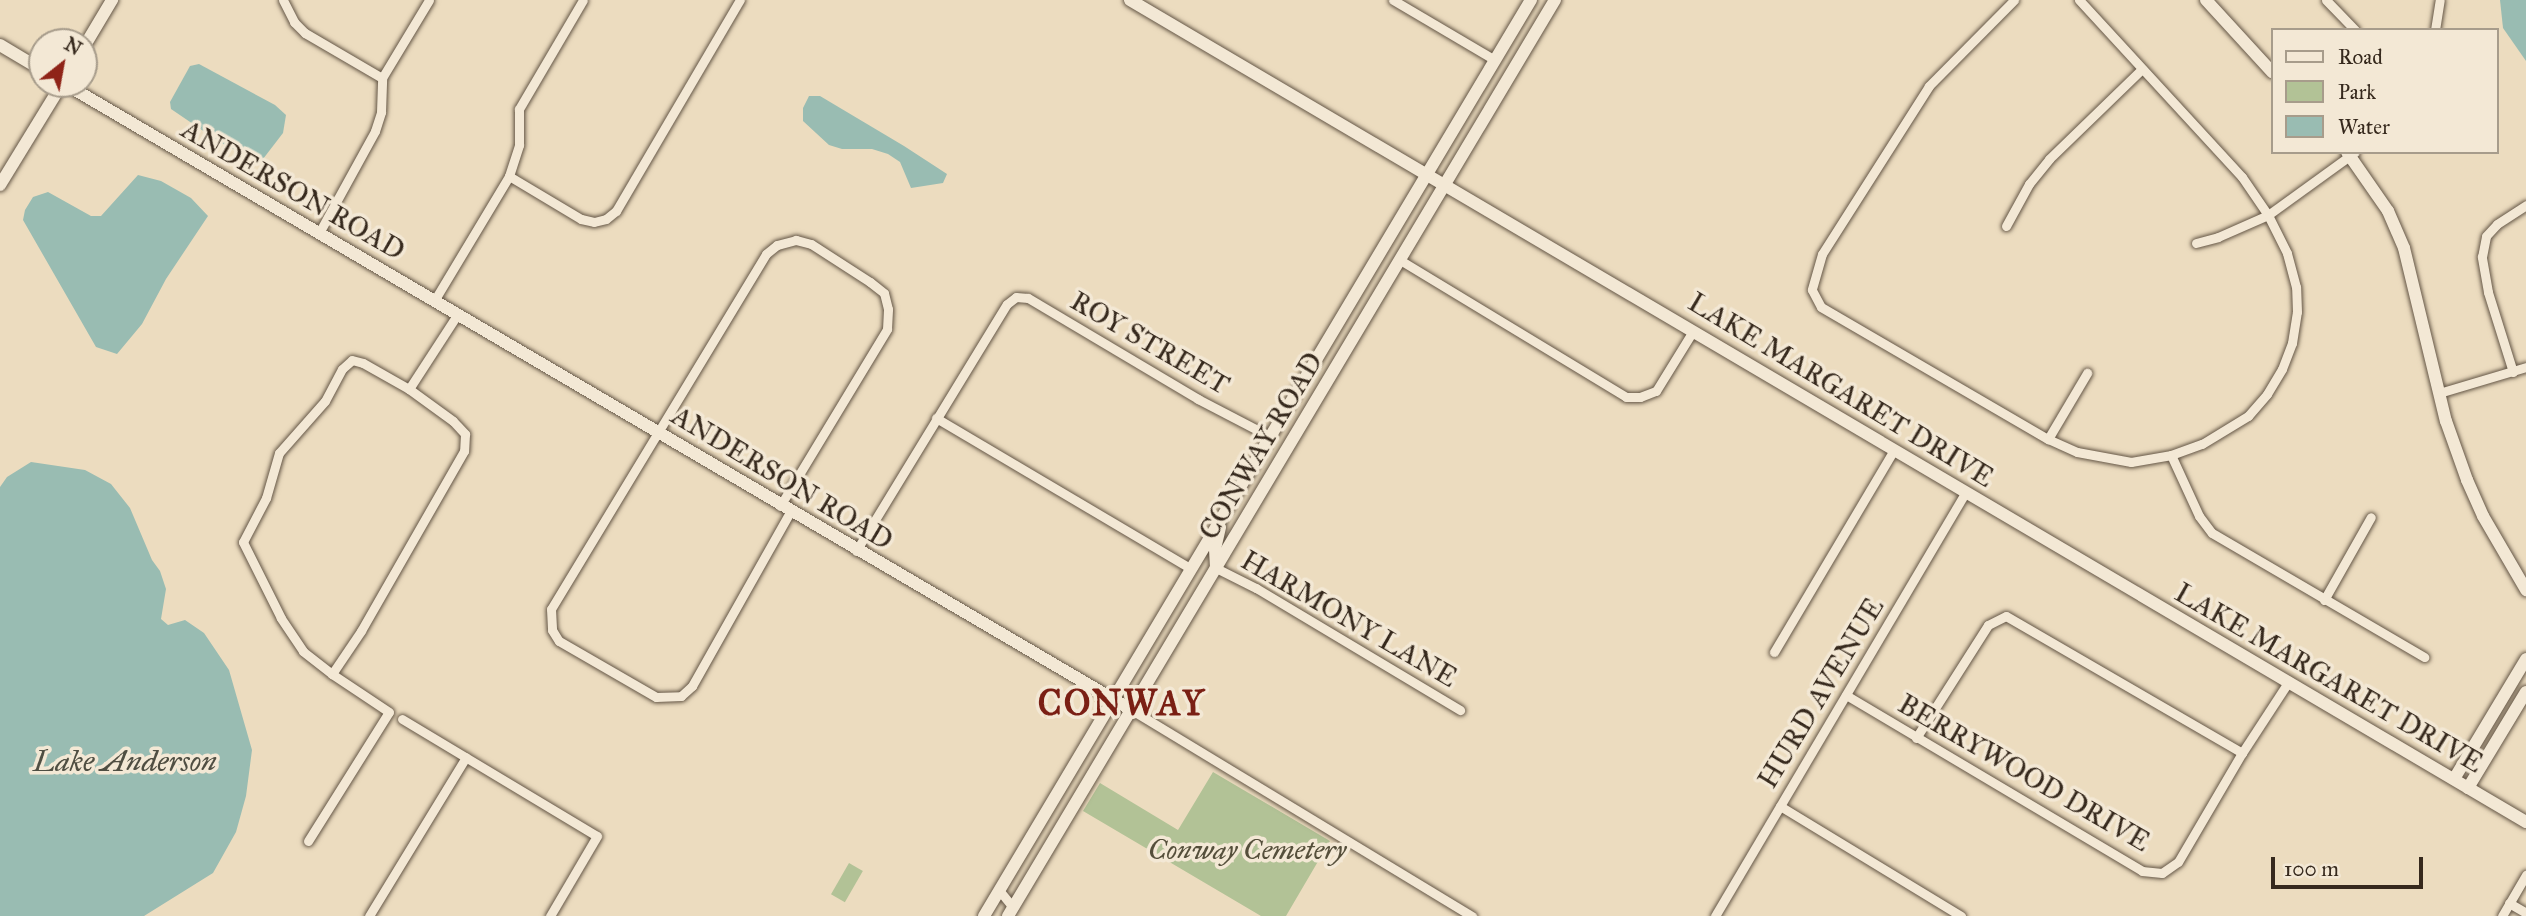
<!DOCTYPE html>
<html>
<head>
<meta charset="utf-8">
<style>
	body { margin:0 }
	#map { position:relative; width:2526px; height:916px; overflow:hidden; background:#ecdcbf; font-family:"IM FELL Great Primer",serif }
	div>[style] { position:absolute }
	[style*='--x'] { left:calc(var(--x)*1px); top:calc(var(--y)*1px); width:calc(var(--w)*1px); rotate:calc(var(--a)*1deg) }
	.green>* { inset:0; background:#b2c296; transform-origin:0 0 }
	.water>* { inset:0; background:#99bcb2 }
	.roads { filter:drop-shadow(0 0 2px #645646) drop-shadow(0 0 2px #645646) }
	.street>* { height:9px; margin:-4.5px; padding:0 4.5px; transform-origin:4.5px; border-radius:4.5px; background:#f3e8d5 }
	.secondary>* { height:12px; margin:-6px; padding:0 6px; transform-origin:6px; border-radius:6px; background:#f3e8d5 }
	span { translate:-50% -50%; white-space:nowrap; text-align:center; line-height:1.15; -webkit-text-stroke:7px #f3e8d5; paint-order:stroke }
	.street-label { font-size:28px; color:#36291d }
	.park-label { font-size:28px; color:#554f3b; font-style:italic }
	.water-label { font-size:30px; color:#4f4e42; font-style:italic }
	.district-label { font-size:35px; color:#7a1f14; font-weight:700; letter-spacing:2px }
	.legend { position:absolute; left:2271px; top:28px; width:228px; height:126px; box-sizing:border-box; background:#f3e8d5; border:2px solid #a79c8b; margin:0; padding:9px 12px; list-style:none; font-size:21px; color:#36291d }
	.legend li { display:flex; align-items:center; gap:14px; height:35px }
	.legend b { width:35px; border:2px solid #a79c8b }
	.north { position:absolute; left:28px; top:28px; width:70px; height:70px; box-sizing:border-box; background:#f3e8d5; border:2px solid #a79c8b; border-radius:50%; rotate:31deg; font-size:19px; font-weight:700; line-height:28px; text-align:center; color:#36291d }
	.north::after { content:''; display:block; margin:auto; width:24px; height:32px; background:#8f2418; clip-path:polygon(50% 0,100% 100%,50% 72%,0 100%) }
	.scale { position:absolute; left:2271px; top:857px; width:152px; height:32px; box-sizing:border-box; border:4px solid #36291d; border-top:0; padding-left:9px; font-size:21px; line-height:24px; white-space:nowrap; color:#36291d; -webkit-text-stroke:5px #f3e8d5; paint-order:stroke }
</style>
</head>
<body>
<div id="map">
	<div class="green">
		<div style="clip-path:polygon(1213px 772px,1330px 841px,1286px 916px,1261px 916px,1083px 811px,1100px 783px,1178px 830px)"></div>
		<div style="left:849px;top:863px;width:16px;height:36px;rotate:30deg"></div>
	</div>
	<div class="water">
		<div style="clip-path:polygon(2500px 0,2526px 0,2526px 61px,2503px 28px)"></div>
		<div style="clip-path:polygon(199px 64px,275px 105px,286px 115px,283px 133px,263px 159px,259px 162px,221px 143px,171px 109px,170px 102px,190px 66px)"></div>
		<div style="clip-path:polygon(809px 96px,820px 96px,904px 146px,947px 174px,943px 183px,911px 188px,900px 162px,888px 154px,872px 149px,842px 149px,829px 145px,803px 121px,803px 108px)"></div>
		<div style="clip-path:polygon(138px 175px,161px 181px,191px 198px,208px 216px,166px 279px,142px 324px,117px 354px,96px 347px,23px 220px,25px 210px,33px 197px,48px 192px,91px 216px,101px 216px)"></div>
		<div style="clip-path:polygon(31px 462px,85px 470px,111px 484px,130px 508px,152px 560px,160px 571px,166px 589px,161px 619px,168px 625px,185px 620px,204px 633px,229px 670px,252px 750px,246px 796px,236px 832px,213px 873px,144px 916px,0 916px,0 487px,7px 477px)"></div>
	</div>
	<div class="roads">
		<div class="street">
			<div style="--x:283;--y:0;--w:25;--a:63"></div>
			<div style="--x:294;--y:22;--w:16;--a:45"></div>
			<div style="--x:305;--y:33;--w:89;--a:30.3"></div>
			<div style="--x:1393;--y:0;--w:118;--a:30.5"></div>
			<div style="--x:2014;--y:0;--w:121;--a:134.7"></div>
			<div style="--x:1929;--y:86;--w:199;--a:122.5"></div>
			<div style="--x:1822;--y:254;--w:37;--a:106"></div>
			<div style="--x:1812;--y:290;--w:19;--a:62"></div>
			<div style="--x:1821;--y:307;--w:263;--a:30.2"></div>
			<div style="--x:2048;--y:439;--w:32;--a:24"></div>
			<div style="--x:2077;--y:452;--w:55;--a:10.5"></div>
			<div style="--x:2131;--y:462;--w:41;--a:-9.9"></div>
			<div style="--x:2171;--y:455;--w:33;--a:-20"></div>
			<div style="--x:2202;--y:444;--w:54;--a:-31.3"></div>
			<div style="--x:2248;--y:416;--w:29;--a:-49"></div>
			<div style="--x:2267;--y:394;--w:29;--a:-59"></div>
			<div style="--x:2282;--y:369;--w:28;--a:-69"></div>
			<div style="--x:2292;--y:343;--w:31;--a:-81"></div>
			<div style="--x:2297;--y:312;--w:25;--a:-92"></div>
			<div style="--x:2296;--y:287;--w:35;--a:-105"></div>
			<div style="--x:2287;--y:253;--w:42;--a:-116.6"></div>
			<div style="--x:2268;--y:215;--w:46;--a:-124.4"></div>
			<div style="--x:2242;--y:177;--w:241;--a:-132.6"></div>
			<div style="--x:2326;--y:0;--w:42;--a:46"></div>
			<div style="--x:2435;--y:30;--w:30;--a:-81"></div>
			<div style="--x:509;--y:176;--w:84;--a:30.8"></div>
			<div style="--x:581;--y:219;--w:13;--a:13"></div>
			<div style="--x:594;--y:222;--w:12;--a:-14"></div>
			<div style="--x:606;--y:219;--w:13;--a:-39"></div>
			<div style="--x:616;--y:211;--w:245;--a:-59.6"></div>
			<div style="--x:2006;--y:226;--w:48;--a:-61.3"></div>
			<div style="--x:2029;--y:184;--w:32;--a:-51"></div>
			<div style="--x:2049;--y:159;--w:129;--a:-44.1"></div>
			<div style="--x:319;--y:233;--w:116;--a:-61.2"></div>
			<div style="--x:375;--y:131;--w:20;--a:-72"></div>
			<div style="--x:381;--y:112;--w:34;--a:-88"></div>
			<div style="--x:382;--y:78;--w:91;--a:-58.9"></div>
			<div style="--x:2196;--y:243;--w:23;--a:-15"></div>
			<div style="--x:2218;--y:237;--w:55;--a:-23.7"></div>
			<div style="--x:2268;--y:215;--w:107;--a:-35.9"></div>
			<div style="--x:1400;--y:260;--w:264;--a:31.2"></div>
			<div style="--x:1626;--y:397;--w:14;--a:0"></div>
			<div style="--x:1640;--y:397;--w:17;--a:-21"></div>
			<div style="--x:1656;--y:391;--w:70;--a:-58.3"></div>
			<div style="--x:434;--y:301;--w:146;--a:-59"></div>
			<div style="--x:509;--y:176;--w:33;--a:-72"></div>
			<div style="--x:519;--y:145;--w:36;--a:-90"></div>
			<div style="--x:519;--y:109;--w:126;--a:-59.6"></div>
			<div style="--x:2513;--y:372;--w:84;--a:-107.4"></div>
			<div style="--x:2488;--y:292;--w:36;--a:-100"></div>
			<div style="--x:2482;--y:257;--w:21;--a:-79"></div>
			<div style="--x:2486;--y:236;--w:16;--a:-47"></div>
			<div style="--x:2497;--y:224;--w:35;--a:-33"></div>
			<div style="--x:409;--y:389;--w:88;--a:-57"></div>
			<div style="--x:2439;--y:393;--w:91;--a:-16.6"></div>
			<div style="--x:936;--y:418;--w:296;--a:30.6"></div>
			<div style="--x:2048;--y:439;--w:77;--a:-59.4"></div>
			<div style="--x:2171;--y:455;--w:67;--a:65.3"></div>
			<div style="--x:2199;--y:516;--w:21;--a:53"></div>
			<div style="--x:2212;--y:533;--w:246;--a:30.3"></div>
			<div style="--x:780;--y:506;--w:207;--a:-58.8"></div>
			<div style="--x:887;--y:329;--w:20;--a:-87"></div>
			<div style="--x:888;--y:309;--w:16;--a:-104"></div>
			<div style="--x:884;--y:293;--w:18;--a:-142"></div>
			<div style="--x:870;--y:282;--w:70;--a:-147.2"></div>
			<div style="--x:811;--y:244;--w:16;--a:-165"></div>
			<div style="--x:796;--y:240;--w:20;--a:165"></div>
			<div style="--x:777;--y:245;--w:14;--a:141"></div>
			<div style="--x:766;--y:254;--w:415;--a:121.2"></div>
			<div style="--x:551;--y:609;--w:21;--a:87"></div>
			<div style="--x:552;--y:630;--w:13;--a:58"></div>
			<div style="--x:559;--y:641;--w:112;--a:30"></div>
			<div style="--x:656;--y:697;--w:25;--a:-2"></div>
			<div style="--x:681;--y:696;--w:15;--a:-42"></div>
			<div style="--x:692;--y:686;--w:200;--a:-60.6"></div>
			<div style="--x:856;--y:551;--w:289;--a:-58.6"></div>
			<div style="--x:1007;--y:304;--w:11;--a:-38"></div>
			<div style="--x:1016;--y:297;--w:12;--a:5"></div>
			<div style="--x:1028;--y:298;--w:198;--a:30.7"></div>
			<div style="--x:1198;--y:399;--w:82;--a:27.5"></div>
			<div style="--x:1216;--y:568;--w:45;--a:26.6"></div>
			<div style="--x:1256;--y:588;--w:238;--a:30.9"></div>
			<div style="--x:2324;--y:600;--w:95;--a:-60.5"></div>
			<div style="--x:1774;--y:652;--w:235;--a:-59.3"></div>
			<div style="--x:1846;--y:695;--w:344;--a:30.7"></div>
			<div style="--x:2142;--y:871;--w:20;--a:6"></div>
			<div style="--x:2162;--y:873;--w:19;--a:-35"></div>
			<div style="--x:2178;--y:862;--w:126;--a:-59.6"></div>
			<div style="--x:2242;--y:753;--w:86;--a:-56.9"></div>
			<div style="--x:1130;--y:709;--w:400;--a:31.2"></div>
			<div style="--x:402;--y:719;--w:227;--a:31"></div>
			<div style="--x:597;--y:836;--w:93;--a:120.4"></div>
			<div style="--x:1916;--y:738;--w:134;--a:-57.5"></div>
			<div style="--x:1988;--y:625;--w:20;--a:-27"></div>
			<div style="--x:2006;--y:616;--w:273;--a:30.1"></div>
			<div style="--x:1780;--y:806;--w:212;--a:31.3"></div>
			<div style="--x:308;--y:841;--w:152;--a:-57.9"></div>
			<div style="--x:389;--y:712;--w:69;--a:-146.3"></div>
			<div style="--x:332;--y:674;--w:37;--a:-142"></div>
			<div style="--x:303;--y:651;--w:40;--a:-124"></div>
			<div style="--x:281;--y:618;--w:85;--a:-116.6"></div>
			<div style="--x:243;--y:542;--w:50;--a:-62.4"></div>
			<div style="--x:266;--y:498;--w:47;--a:-73.9"></div>
			<div style="--x:279;--y:453;--w:69;--a:-48.5"></div>
			<div style="--x:325;--y:401;--w:36;--a:-62"></div>
			<div style="--x:342;--y:369;--w:13;--a:-42"></div>
			<div style="--x:352;--y:360;--w:11;--a:15"></div>
			<div style="--x:363;--y:363;--w:53;--a:29.5"></div>
			<div style="--x:409;--y:389;--w:54;--a:36"></div>
			<div style="--x:453;--y:421;--w:18;--a:47"></div>
			<div style="--x:465;--y:434;--w:17;--a:93"></div>
			<div style="--x:464;--y:451;--w:207;--a:119.8"></div>
			<div style="--x:361;--y:631;--w:52;--a:124"></div>
			<div style="--x:999;--y:890;--w:22;--a:51"></div>
			<div style="--x:2509;--y:903;--w:20;--a:30"></div>
			<div style="--x:369;--y:916;--w:186;--a:-58.6"></div>
			<div style="--x:1715;--y:916;--w:491;--a:-59.4"></div>
			<div style="--x:2502;--y:916;--w:48;--a:-59.7"></div>
		</div>
		<div class="secondary">
			<div style="--x:1130;--y:0;--w:1620;--a:30.49"></div>
			<div style="--x:2206;--y:0;--w:98;--a:47.5"></div>
			<div style="--x:0;--y:45;--w:49;--a:30.8"></div>
			<div style="--x:84;--y:47;--w:55;--a:-59.2"></div>
			<div style="--x:65;--y:84;--w:1235;--a:30.41"></div>
			<div style="--x:2347;--y:152;--w:72;--a:55.2"></div>
			<div style="--x:2388;--y:211;--w:40;--a:66.6"></div>
			<div style="--x:2404;--y:248;--w:178;--a:76.4"></div>
			<div style="--x:2446;--y:421;--w:63;--a:70.4"></div>
			<div style="--x:2467;--y:480;--w:39;--a:66"></div>
			<div style="--x:2483;--y:516;--w:86;--a:59.8"></div>
			<div style="--x:0;--y:185;--w:119;--a:-58.5"></div>
			<div style="--x:1216;--y:568;--w:19;--a:-93"></div>
			<div style="--x:1215;--y:549;--w:22;--a:-77"></div>
			<div style="--x:2454;--y:779;--w:140;--a:-59"></div>
			<div style="--x:2468;--y:788;--w:112;--a:-58.9"></div>
			<div style="--x:984;--y:916;--w:1067;--a:-59.16"></div>
			<div style="--x:1008;--y:916;--w:1067;--a:-59.16"></div>
		</div>
	</div>
	<div class="street-label">
		<span style="left:293px;top:190px;rotate:30deg">ANDERSON ROAD</span>
		<span style="left:1150px;top:343px;rotate:30deg">ROY STREET</span>
		<span style="left:1841px;top:390px;rotate:31deg">LAKE MARGARET DRIVE</span>
		<span style="left:1261px;top:446px;rotate:-59deg">CONWAY ROAD</span>
		<span style="left:782px;top:478px;rotate:31deg">ANDERSON ROAD</span>
		<span style="left:1349px;top:619px;rotate:30deg">HARMONY LANE</span>
		<span style="left:2329px;top:678px;rotate:30deg">LAKE MARGARET DRIVE</span>
		<span style="left:1821px;top:693px;rotate:-59deg">HURD AVENUE</span>
		<span style="left:2024px;top:773px;rotate:30deg">BERRYWOOD DRIVE</span>
	</div>
	<div class="park-label">
		<span style="left:1247px;top:850px">Conway Cemetery</span>
	</div>
	<div class="water-label">
		<span style="left:125px;top:761px">Lake Anderson</span>
	</div>
	<div class="district-label">
		<span style="left:1122px;top:704px">CONWAY</span>
	</div>
	<ul class="legend">
	<li><b style="height:9px;background:#f3e8d5"></b>Road</li>
	<li><b style="height:19px;background:#b2c296"></b>Park</li>
	<li><b style="height:19px;background:#99bcb2"></b>Water</li>
	</ul>
	<div class="north">N</div>
	<div class="scale">100 m</div>
</div>
</body>
</html>
